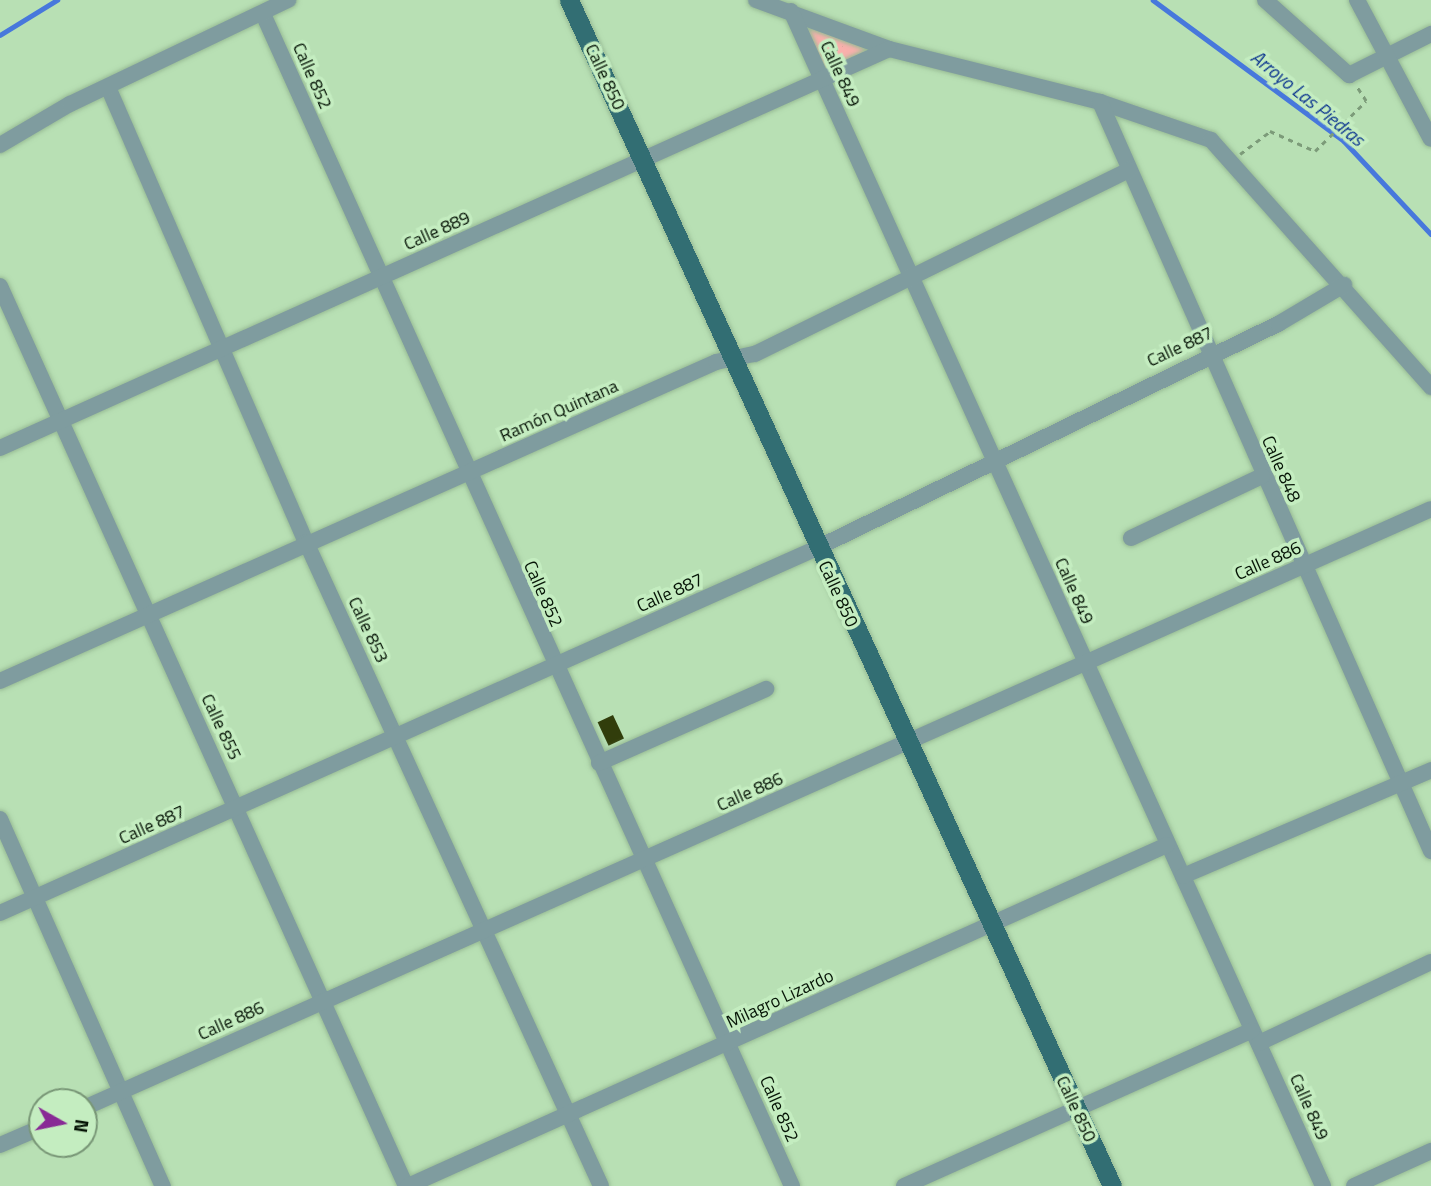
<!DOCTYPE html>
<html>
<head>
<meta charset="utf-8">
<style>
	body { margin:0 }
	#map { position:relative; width:1431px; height:1186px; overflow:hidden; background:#b8e0b4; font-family:"Titillium Web",sans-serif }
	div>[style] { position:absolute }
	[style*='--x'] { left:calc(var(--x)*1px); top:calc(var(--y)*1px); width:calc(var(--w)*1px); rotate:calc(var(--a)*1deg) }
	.green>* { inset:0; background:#f9b0ac }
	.stream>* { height:4.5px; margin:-2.25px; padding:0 2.25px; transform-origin:2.25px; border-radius:2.25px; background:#4778dc }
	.building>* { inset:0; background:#313d0b; transform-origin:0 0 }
	.path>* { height:2.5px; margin-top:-1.25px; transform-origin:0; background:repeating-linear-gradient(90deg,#7c9b79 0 5px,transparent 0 10px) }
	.roads { filter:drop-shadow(0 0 2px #98bb95) drop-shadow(0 0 2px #98bb95) }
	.minor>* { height:16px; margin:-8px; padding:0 8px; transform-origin:8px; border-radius:8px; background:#7f9c9f }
	.major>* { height:19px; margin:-9.5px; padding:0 9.5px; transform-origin:9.5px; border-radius:9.5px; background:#326e73 }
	span { translate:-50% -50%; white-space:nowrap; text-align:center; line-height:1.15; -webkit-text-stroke:7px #c4edc0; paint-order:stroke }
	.street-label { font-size:18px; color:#061406 }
	.water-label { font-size:19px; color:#0d368f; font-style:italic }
	.north { position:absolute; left:28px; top:1088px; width:70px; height:70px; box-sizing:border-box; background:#c4edc0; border:2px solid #789676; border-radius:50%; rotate:99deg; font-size:19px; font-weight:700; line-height:28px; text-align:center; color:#061406 }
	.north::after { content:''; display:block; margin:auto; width:24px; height:32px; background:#882a95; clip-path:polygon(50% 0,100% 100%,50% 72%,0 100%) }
</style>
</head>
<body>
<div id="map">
	<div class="green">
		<div style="clip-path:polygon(805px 25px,875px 49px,826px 71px)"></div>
	</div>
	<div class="stream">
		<div style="--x:1153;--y:0;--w:237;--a:36.4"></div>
		<div style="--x:1344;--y:141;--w:127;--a:46.9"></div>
		<div style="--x:0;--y:35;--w:67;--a:-31.6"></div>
	</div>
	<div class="building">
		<div style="left:613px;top:715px;width:26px;height:17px;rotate:65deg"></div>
	</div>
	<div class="path">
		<div style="--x:832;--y:43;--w:7;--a:82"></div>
		<div style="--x:833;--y:50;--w:10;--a:-17"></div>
		<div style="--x:1240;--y:154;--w:38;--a:-37"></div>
		<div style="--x:1270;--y:131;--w:49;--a:24"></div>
		<div style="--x:1315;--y:151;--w:71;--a:-44.4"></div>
		<div style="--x:1366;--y:101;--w:17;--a:-123"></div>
	</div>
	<div class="roads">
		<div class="minor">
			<div style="--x:756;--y:0;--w:142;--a:20.2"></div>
			<div style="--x:889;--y:49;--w:218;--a:14.1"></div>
			<div style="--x:1100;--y:102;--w:117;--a:18.9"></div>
			<div style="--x:1211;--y:140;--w:331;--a:48.3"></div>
			<div style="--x:1265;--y:0;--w:113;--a:41.8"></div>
			<div style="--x:1349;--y:75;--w:92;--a:-26.6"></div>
			<div style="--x:1357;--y:0;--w:157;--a:62"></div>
			<div style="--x:791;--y:11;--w:1290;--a:65.64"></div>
			<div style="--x:263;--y:14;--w:1286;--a:65.71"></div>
			<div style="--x:108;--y:87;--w:496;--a:66.5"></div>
			<div style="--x:306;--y:542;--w:708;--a:65.39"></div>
			<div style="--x:1100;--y:102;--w:819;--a:66.16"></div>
			<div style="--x:0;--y:145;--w:81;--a:-30.4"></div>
			<div style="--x:70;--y:104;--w:242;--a:-25.5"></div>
			<div style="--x:0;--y:286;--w:987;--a:65.72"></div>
			<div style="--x:0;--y:448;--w:974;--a:-24.17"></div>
			<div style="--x:1131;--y:538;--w:145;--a:-25.3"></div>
			<div style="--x:0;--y:681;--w:784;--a:-24.01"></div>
			<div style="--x:716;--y:362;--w:40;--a:-12"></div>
			<div style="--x:755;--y:354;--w:417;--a:-26.2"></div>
			<div style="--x:599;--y:763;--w:183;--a:-23.9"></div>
			<div style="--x:0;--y:819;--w:402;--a:66.1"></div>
			<div style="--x:1183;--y:876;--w:270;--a:-23.1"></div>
			<div style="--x:0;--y:913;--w:895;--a:-24.07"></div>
			<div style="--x:817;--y:548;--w:513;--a:-25.92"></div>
			<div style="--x:1278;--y:324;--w:77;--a:-30.6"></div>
			<div style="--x:1259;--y:1043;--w:190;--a:-25.2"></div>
			<div style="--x:84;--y:1108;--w:1474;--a:-23.97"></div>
			<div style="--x:0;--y:1145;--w:46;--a:-23.2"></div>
			<div style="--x:408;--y:1186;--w:832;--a:-24.19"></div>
			<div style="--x:904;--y:1186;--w:381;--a:-24.1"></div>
			<div style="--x:1354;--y:1186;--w:85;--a:-24.4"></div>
		</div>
		<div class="major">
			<div style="--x:569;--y:0;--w:1304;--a:65.4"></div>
		</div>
	</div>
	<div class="street-label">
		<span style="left:840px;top:74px;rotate:65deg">Calle 849</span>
		<span style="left:312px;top:76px;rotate:66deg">Calle 852</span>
		<span style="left:605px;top:77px;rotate:65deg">Calle 850</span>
		<span style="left:437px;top:231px;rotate:-24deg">Calle 889</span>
		<span style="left:1180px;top:347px;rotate:-25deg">Calle 887</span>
		<span style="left:559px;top:411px;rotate:-24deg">Ramón Quintana</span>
		<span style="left:1281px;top:469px;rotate:66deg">Calle 848</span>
		<span style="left:1268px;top:561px;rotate:-24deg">Calle 886</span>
		<span style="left:1074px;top:591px;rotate:66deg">Calle 849</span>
		<span style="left:670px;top:593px;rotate:-24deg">Calle 887</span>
		<span style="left:543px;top:594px;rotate:66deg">Calle 852</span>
		<span style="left:838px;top:594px;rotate:65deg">Calle 850</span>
		<span style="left:368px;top:630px;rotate:65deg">Calle 853</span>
		<span style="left:221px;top:727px;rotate:65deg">Calle 855</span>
		<span style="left:750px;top:792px;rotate:-24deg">Calle 886</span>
		<span style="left:152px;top:825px;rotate:-24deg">Calle 887</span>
		<span style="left:780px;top:999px;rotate:-25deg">Milagro Lizardo</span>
		<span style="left:231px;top:1021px;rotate:-24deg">Calle 886</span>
		<span style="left:1309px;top:1107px;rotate:66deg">Calle 849</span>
		<span style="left:779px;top:1109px;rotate:66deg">Calle 852</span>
		<span style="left:1076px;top:1109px;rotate:65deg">Calle 850</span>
	</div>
	<div class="water-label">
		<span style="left:1308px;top:98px;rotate:39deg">Arroyo Las Piedras</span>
	</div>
	<div class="north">N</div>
</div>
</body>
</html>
